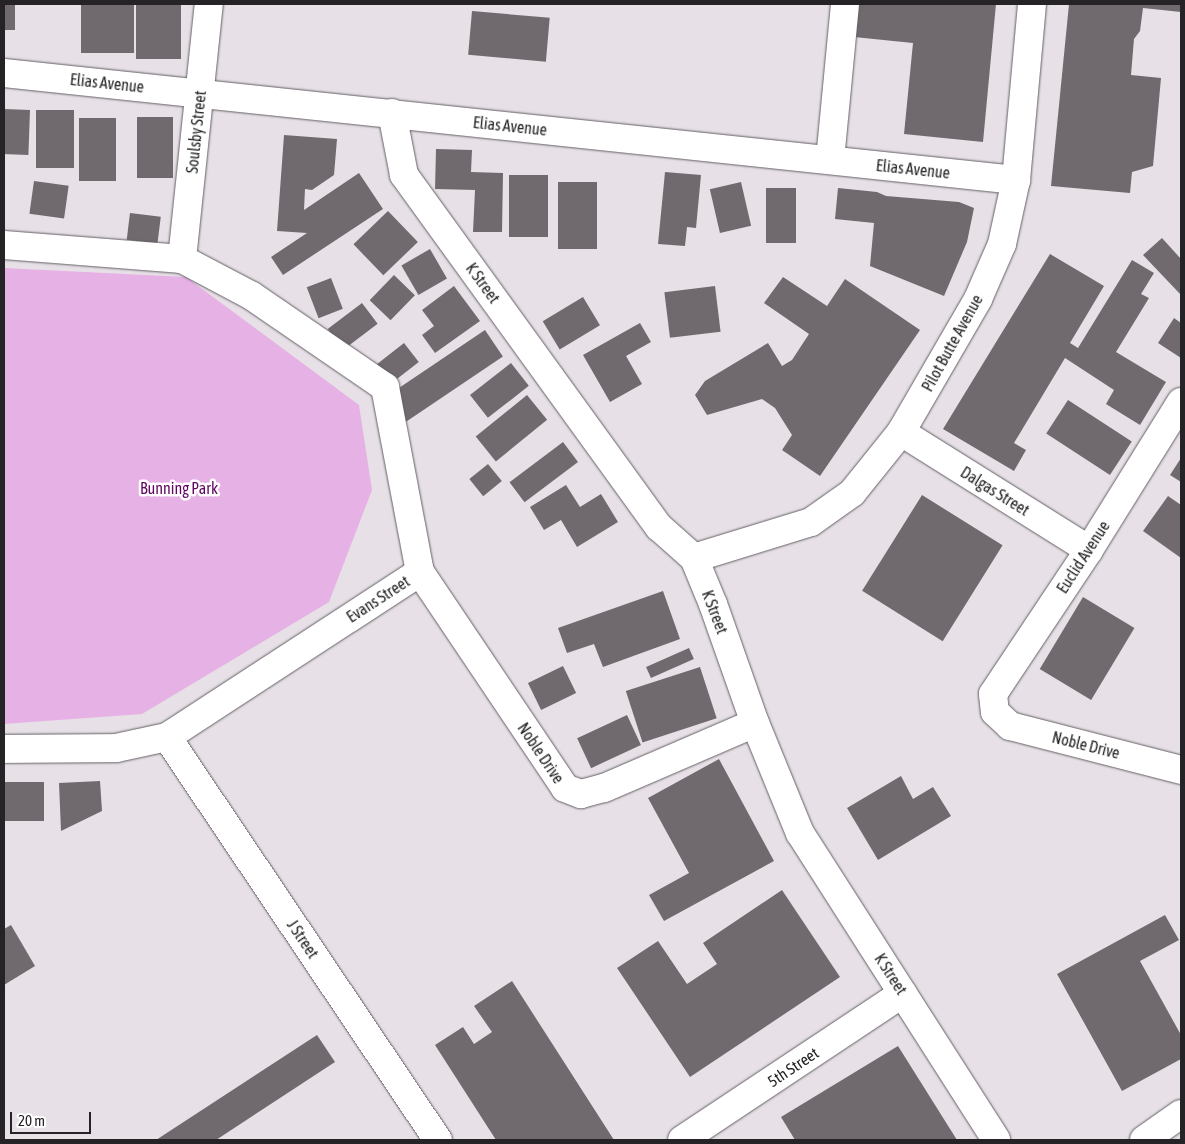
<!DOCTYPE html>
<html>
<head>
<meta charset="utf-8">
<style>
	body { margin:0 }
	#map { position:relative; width:1185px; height:1144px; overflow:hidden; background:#e7e1e7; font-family:"Asap Condensed",sans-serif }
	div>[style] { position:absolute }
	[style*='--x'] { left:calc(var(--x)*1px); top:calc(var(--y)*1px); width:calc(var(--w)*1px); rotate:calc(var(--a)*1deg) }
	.green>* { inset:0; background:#e6b1e4 }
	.building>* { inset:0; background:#706a6f; transform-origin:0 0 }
	.roads { filter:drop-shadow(0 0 1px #645f64) drop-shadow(0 0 1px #645f64) }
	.minor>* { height:28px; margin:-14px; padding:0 14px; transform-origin:14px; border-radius:14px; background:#fff }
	span { translate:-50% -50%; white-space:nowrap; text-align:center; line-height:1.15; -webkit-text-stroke:5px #fff; paint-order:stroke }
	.street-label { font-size:16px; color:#252325 }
	.park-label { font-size:16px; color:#610562 }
	.frame { position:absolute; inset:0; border:5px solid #252325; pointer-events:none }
	.scale { position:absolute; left:10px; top:1112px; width:81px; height:22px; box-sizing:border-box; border:2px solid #252325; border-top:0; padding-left:6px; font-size:15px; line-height:18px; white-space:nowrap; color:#252325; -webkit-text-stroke:4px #fff; paint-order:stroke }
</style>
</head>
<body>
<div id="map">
	<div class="green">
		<div style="clip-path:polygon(4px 268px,186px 277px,359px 405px,372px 490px,329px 602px,142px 714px,4px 724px)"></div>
	</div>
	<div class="building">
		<div style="left:4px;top:4px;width:11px;height:26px"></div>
		<div style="left:81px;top:4px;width:53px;height:49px"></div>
		<div style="left:136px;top:4px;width:45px;height:55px"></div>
		<div style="clip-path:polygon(858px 4px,996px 4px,983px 142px,904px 134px,913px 43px,854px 37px)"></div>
		<div style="clip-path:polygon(1069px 4px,1181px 4px,1181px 12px,1143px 8px,1140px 31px,1134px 39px,1131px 75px,1161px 78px,1153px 166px,1132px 172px,1130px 193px,1051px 186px)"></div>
		<div style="left:472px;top:11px;width:78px;height:44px;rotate:5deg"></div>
		<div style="left:4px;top:109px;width:26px;height:45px;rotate:2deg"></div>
		<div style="left:36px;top:110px;width:38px;height:58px"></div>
		<div style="left:137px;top:117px;width:36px;height:61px"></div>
		<div style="left:79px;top:118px;width:37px;height:63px"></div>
		<div style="clip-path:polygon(284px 135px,337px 139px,334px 175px,312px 190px,305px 189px,304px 210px,359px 173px,383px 209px,283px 275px,271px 257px,307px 233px,277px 231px)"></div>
		<div style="clip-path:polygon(436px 149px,472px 150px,471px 172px,503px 173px,502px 232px,473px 232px,475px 190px,435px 189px)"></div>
		<div style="clip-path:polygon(665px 172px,701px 175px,696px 228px,687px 227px,685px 246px,658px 244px)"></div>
		<div style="left:509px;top:175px;width:39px;height:62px"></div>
		<div style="left:34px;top:181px;width:35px;height:33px;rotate:8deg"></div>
		<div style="left:558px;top:182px;width:39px;height:67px"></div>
		<div style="left:741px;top:182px;width:45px;height:32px;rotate:77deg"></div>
		<div style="left:766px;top:188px;width:30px;height:55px"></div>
		<div style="clip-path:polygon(838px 188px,877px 192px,886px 196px,959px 202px,974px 208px,967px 242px,944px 296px,870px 266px,874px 223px,835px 219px)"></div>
		<div style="left:388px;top:211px;width:43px;height:48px;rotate:46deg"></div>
		<div style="left:130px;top:213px;width:31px;height:27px;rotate:7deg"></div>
		<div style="clip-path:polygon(1162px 238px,1181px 259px,1181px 295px,1143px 255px)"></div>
		<div style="left:430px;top:249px;width:34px;height:33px;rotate:60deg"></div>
		<div style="clip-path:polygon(1050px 254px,1104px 286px,1070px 343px,1078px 348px,1132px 260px,1154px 273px,1141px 294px,1149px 298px,1116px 352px,1166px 382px,1140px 425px,1106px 404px,1114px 390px,1065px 358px,1014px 443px,1026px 450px,1014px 471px,943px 429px)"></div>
		<div style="left:394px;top:275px;width:29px;height:35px;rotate:44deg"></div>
		<div style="clip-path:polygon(783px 277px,827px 306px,845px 279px,920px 330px,820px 476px,782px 450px,792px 435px,775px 408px,762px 399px,707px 415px,695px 395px,705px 381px,768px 343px,782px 366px,792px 360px,809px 334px,764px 303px)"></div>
		<div style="left:331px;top:278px;width:33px;height:26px;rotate:69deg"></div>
		<div style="clip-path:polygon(454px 286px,480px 321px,435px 353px,422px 335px,434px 326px,422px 310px)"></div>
		<div style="left:715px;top:286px;width:46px;height:51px;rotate:83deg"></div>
		<div style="left:583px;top:297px;width:33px;height:47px;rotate:59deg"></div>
		<div style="left:362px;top:303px;width:26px;height:43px;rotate:53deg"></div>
		<div style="clip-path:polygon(1174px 318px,1181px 323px,1181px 358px,1158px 343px)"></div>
		<div style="clip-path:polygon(640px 323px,651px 342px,626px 356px,642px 384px,610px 402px,583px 355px)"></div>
		<div style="left:485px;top:330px;width:32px;height:124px;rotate:56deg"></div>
		<div style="left:404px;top:343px;width:24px;height:49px;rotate:52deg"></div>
		<div style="left:511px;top:363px;width:29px;height:52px;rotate:52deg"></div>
		<div style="left:527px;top:395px;width:32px;height:66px;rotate:51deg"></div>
		<div style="left:1068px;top:400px;width:76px;height:40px;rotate:33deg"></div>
		<div style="left:563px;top:442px;width:25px;height:67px;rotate:53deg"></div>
		<div style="clip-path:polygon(1181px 458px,1181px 482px,1170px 475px)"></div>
		<div style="left:488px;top:464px;width:22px;height:24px;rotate:51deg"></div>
		<div style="clip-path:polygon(566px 485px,580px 507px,601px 494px,618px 522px,577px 547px,561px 520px,544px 530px,530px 507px)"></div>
		<div style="left:922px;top:495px;width:95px;height:113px;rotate:32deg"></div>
		<div style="clip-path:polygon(1168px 496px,1181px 505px,1181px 558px,1143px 531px)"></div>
		<div style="clip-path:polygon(663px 591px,680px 639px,603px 667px,594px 644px,567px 653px,558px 628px)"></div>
		<div style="left:1083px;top:597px;width:60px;height:84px;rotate:31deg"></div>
		<div style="left:689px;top:648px;width:12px;height:47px;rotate:66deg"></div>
		<div style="left:563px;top:666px;width:30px;height:39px;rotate:64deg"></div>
		<div style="left:700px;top:667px;width:54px;height:78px;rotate:72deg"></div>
		<div style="left:627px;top:715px;width:33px;height:55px;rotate:65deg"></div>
		<div style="clip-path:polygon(719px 759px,774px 861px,664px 921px,649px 895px,689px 873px,648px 798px)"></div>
		<div style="clip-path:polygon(901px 776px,913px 799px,933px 787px,951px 816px,878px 860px,847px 808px)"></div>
		<div style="clip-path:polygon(100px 781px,102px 811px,61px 831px,59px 783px)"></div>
		<div style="left:4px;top:782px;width:40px;height:39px"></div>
		<div style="clip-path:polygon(782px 890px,840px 977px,690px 1077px,617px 968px,658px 941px,687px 984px,717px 964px,703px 943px)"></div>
		<div style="clip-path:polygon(1165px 915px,1179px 940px,1140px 961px,1181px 1035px,1181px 1059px,1122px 1091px,1057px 974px)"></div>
		<div style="clip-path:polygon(11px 925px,35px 966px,4px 985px,4px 929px)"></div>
		<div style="clip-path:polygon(512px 981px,614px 1140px,496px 1140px,435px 1045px,463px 1027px,474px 1044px,492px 1032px,474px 1006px)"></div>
		<div style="clip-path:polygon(317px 1035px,335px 1062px,216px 1140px,156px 1140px)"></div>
		<div style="clip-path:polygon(898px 1046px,957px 1140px,795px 1140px,781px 1117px)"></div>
	</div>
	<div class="roads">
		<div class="minor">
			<div style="--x:4;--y:73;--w:1018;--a:6.04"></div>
			<div style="--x:392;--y:113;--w:63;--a:79"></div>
			<div style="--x:404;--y:175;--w:435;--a:54.1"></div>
			<div style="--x:659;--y:527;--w:47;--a:41.5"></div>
			<div style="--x:694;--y:558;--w:50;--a:67.6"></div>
			<div style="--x:713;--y:604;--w:126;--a:70.6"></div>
			<div style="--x:755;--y:723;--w:119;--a:67.8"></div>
			<div style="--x:800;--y:833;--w:364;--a:57.4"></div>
			<div style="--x:830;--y:160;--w:157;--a:-84.5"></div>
			<div style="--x:4;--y:245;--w:179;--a:4.5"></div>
			<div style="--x:182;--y:259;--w:79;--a:27.9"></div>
			<div style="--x:252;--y:296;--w:161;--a:34.4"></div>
			<div style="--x:385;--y:387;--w:188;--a:79.3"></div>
			<div style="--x:420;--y:572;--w:302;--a:146.9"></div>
			<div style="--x:167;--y:737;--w:52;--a:167.8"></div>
			<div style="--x:116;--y:748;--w:112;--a:179.5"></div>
			<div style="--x:182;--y:259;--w:256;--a:-84"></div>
			<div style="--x:1181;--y:402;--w:174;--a:121.9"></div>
			<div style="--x:1089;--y:550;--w:173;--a:123.7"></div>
			<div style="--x:993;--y:694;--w:18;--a:84"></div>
			<div style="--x:995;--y:712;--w:21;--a:43"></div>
			<div style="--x:1010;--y:726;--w:177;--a:14.4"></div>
			<div style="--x:901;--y:432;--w:222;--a:32.1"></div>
			<div style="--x:694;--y:558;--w:122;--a:-17.1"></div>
			<div style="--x:811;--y:522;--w:50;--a:-35.3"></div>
			<div style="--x:852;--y:493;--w:78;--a:-51.2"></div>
			<div style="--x:901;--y:432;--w:154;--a:-59.9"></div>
			<div style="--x:978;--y:299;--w:60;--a:-66.4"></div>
			<div style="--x:1002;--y:244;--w:66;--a:-77.7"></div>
			<div style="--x:1016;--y:180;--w:177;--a:-84.8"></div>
			<div style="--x:420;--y:572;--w:260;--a:56.1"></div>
			<div style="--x:565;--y:788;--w:17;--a:21"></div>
			<div style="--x:581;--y:794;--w:24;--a:-15"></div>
			<div style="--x:604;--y:788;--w:164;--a:-23.3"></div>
			<div style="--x:167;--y:737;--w:486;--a:56.1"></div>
			<div style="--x:682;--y:1140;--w:265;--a:-33.6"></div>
			<div style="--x:1144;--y:1140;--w:45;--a:-35.1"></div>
		</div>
	</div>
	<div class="street-label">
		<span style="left:107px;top:83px;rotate:6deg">Elias Avenue</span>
		<span style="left:510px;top:126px;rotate:6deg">Elias Avenue</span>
		<span style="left:196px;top:132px;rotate:-84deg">Soulsby Street</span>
		<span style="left:913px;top:169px;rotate:6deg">Elias Avenue</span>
		<span style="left:483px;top:283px;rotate:54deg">K Street</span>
		<span style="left:952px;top:343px;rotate:-61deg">Pilot Butte Avenue</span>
		<span style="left:995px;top:491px;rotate:32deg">Dalgas Street</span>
		<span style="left:1083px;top:557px;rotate:-57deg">Euclid Avenue</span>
		<span style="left:378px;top:599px;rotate:-33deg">Evans Street</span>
		<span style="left:715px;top:612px;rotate:69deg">K Street</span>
		<span style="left:1086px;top:745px;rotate:14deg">Noble Drive</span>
		<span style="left:541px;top:753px;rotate:56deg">Noble Drive</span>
		<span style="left:303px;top:939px;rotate:56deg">J Street</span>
		<span style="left:891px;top:974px;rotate:57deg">K Street</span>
		<span style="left:793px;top:1067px;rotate:-34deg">5th Street</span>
	</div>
	<div class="park-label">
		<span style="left:179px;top:488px">Bunning Park</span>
	</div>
	<div class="frame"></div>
	<div class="scale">20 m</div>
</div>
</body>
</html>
